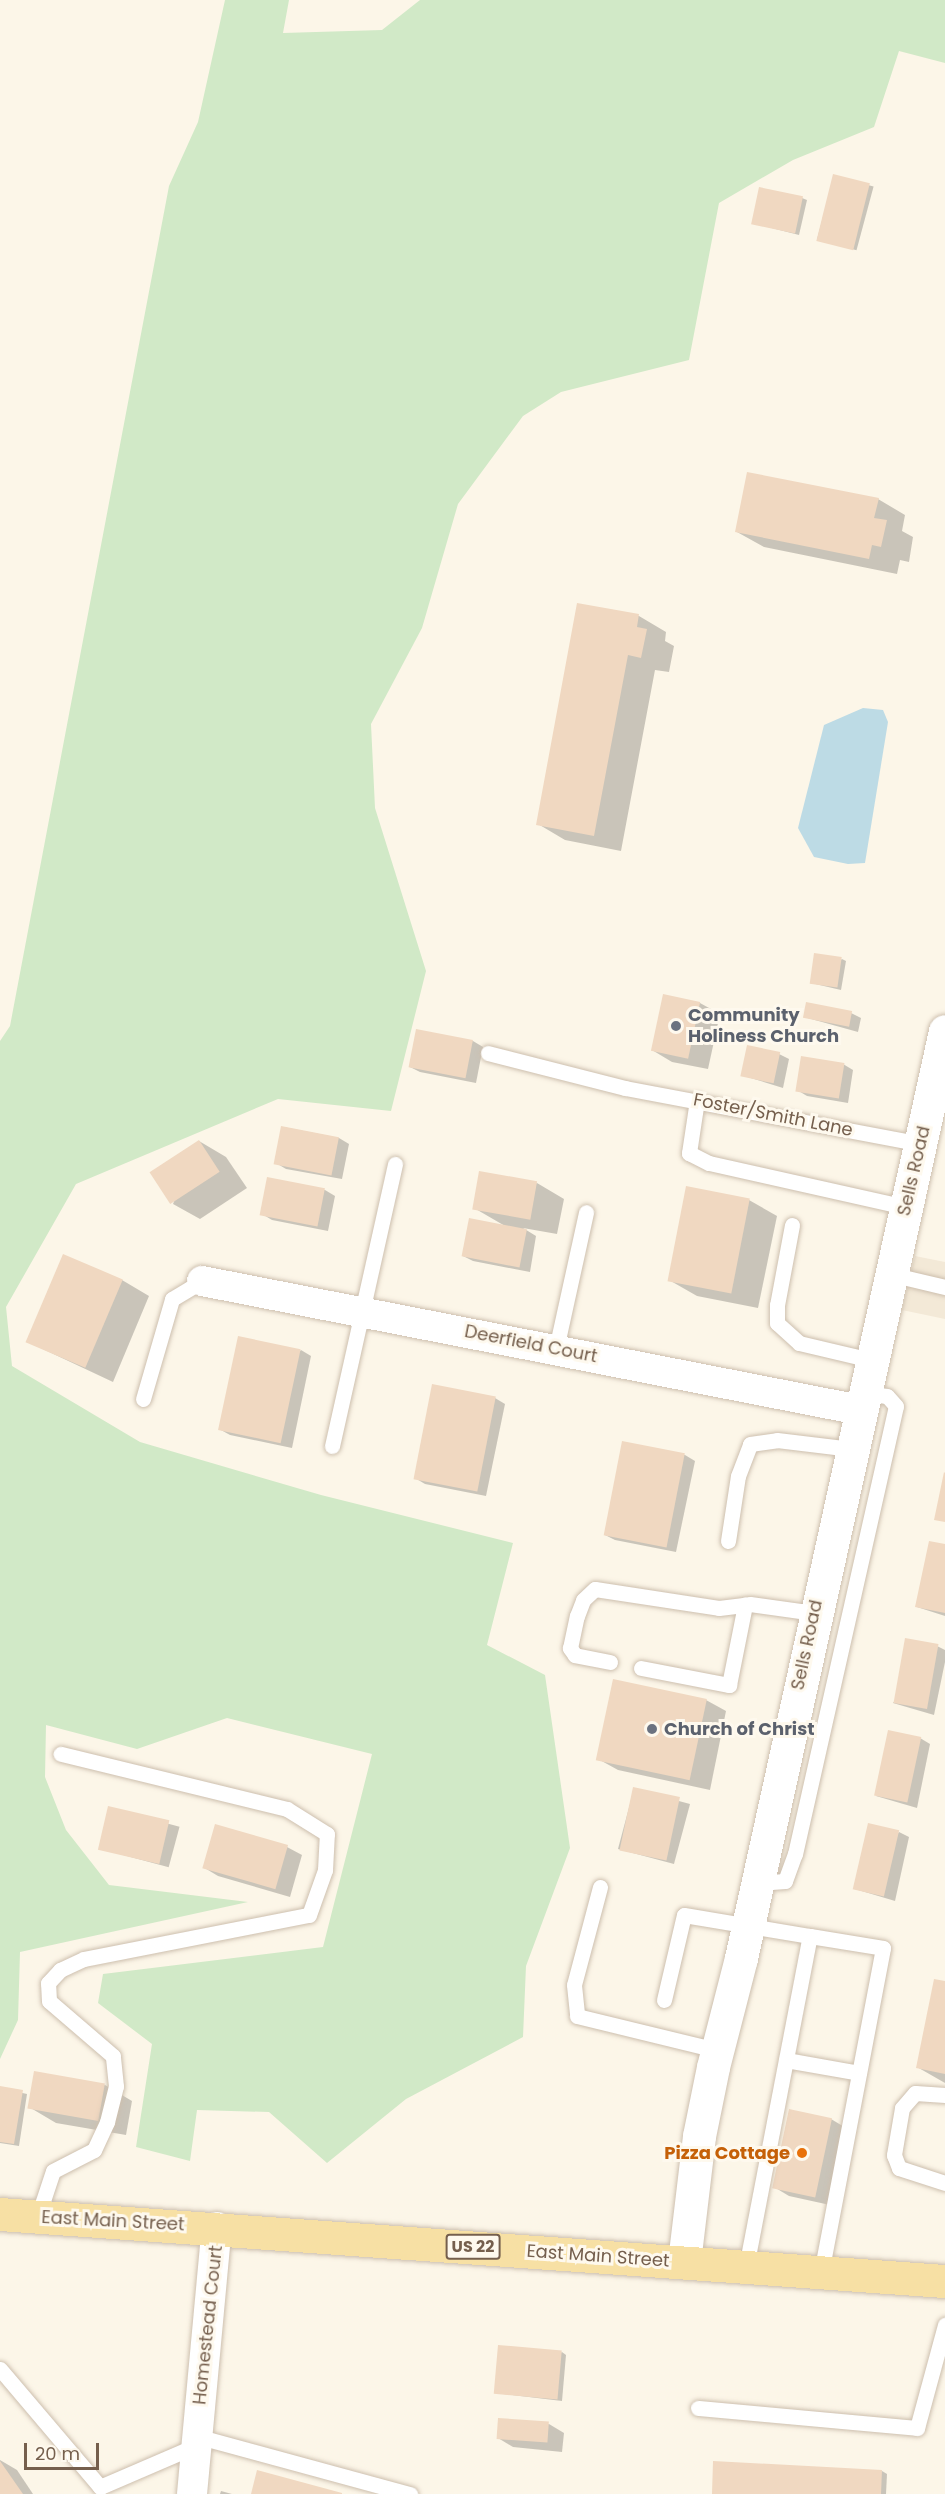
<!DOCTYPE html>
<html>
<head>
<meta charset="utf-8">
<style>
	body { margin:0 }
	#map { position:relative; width:945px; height:2494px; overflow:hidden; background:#fcf6e8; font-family:Poppins,sans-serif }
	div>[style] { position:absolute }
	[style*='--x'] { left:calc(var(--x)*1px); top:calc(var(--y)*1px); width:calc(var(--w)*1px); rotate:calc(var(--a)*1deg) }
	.residential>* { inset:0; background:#f3e9d7 }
	.green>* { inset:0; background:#d1e9c7 }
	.water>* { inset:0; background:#bddbe5 }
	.shadow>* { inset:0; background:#0003; transform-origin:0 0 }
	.building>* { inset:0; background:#f0d8c1; transform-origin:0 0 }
	.roads { filter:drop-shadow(0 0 2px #cdbfae) drop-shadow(0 0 2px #cdbfae) }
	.lane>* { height:15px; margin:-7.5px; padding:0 7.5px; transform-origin:7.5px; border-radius:7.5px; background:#fff }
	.street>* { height:30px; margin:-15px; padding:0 15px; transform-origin:15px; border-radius:15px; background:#fff }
	.secondary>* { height:33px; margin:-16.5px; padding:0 16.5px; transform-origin:16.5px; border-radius:16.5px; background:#fff }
	.primary>* { height:33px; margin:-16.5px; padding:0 16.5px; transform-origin:16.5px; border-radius:16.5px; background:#f7e0a4 }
	.dots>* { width:16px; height:16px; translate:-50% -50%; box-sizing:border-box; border:3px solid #fef9ee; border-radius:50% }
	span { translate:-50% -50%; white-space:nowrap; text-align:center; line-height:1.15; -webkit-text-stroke:6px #fef9ee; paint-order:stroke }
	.shield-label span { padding:2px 4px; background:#fef9ee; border:2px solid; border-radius:4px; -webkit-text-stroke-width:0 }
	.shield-label { font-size:16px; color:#755f4d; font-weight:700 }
	.worship-label { font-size:18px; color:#5b616d; font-weight:700 }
	.left { translate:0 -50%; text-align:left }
	.street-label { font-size:18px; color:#755f4d }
	.food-label { font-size:18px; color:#c56008; font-weight:700 }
	.right { translate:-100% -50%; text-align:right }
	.scale { position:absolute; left:24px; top:2443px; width:75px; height:27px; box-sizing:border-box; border:3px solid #755f4d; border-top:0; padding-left:8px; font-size:18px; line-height:21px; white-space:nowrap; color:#755f4d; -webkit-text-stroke:4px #fef9ee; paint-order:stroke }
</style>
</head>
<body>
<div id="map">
	<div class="residential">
		<div style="clip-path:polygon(915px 1256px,945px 1262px,945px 1319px,902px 1310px)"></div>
	</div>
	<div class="green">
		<div style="clip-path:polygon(225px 0,289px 0,283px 33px,382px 30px,420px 0,945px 0,945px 63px,899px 51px,874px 127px,793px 160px,719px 203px,689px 360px,561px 392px,523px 416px,458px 504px,422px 628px,371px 724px,375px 808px,426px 971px,391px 1111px,278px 1099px,76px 1184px,6px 1307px,12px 1366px,140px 1442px,321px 1495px,513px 1543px,487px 1645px,545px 1675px,570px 1848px,526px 1966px,523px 2037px,406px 2099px,327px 2163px,269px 2112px,197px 2110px,190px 2161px,136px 2147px,152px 2044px,98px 2003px,103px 1974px,323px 1947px,372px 1754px,227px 1718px,137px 1749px,46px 1725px,45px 1777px,66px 1830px,109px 1885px,248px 1902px,20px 1952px,18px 2020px,0 2059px,0 1041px,10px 1026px,169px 186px,198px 122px)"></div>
	</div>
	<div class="water">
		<div style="clip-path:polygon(863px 708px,883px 710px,888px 722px,865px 863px,848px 864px,814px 857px,798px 828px,824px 725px)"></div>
	</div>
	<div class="shadow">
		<div style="left:834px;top:176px;width:41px;height:66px;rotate:15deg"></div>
		<div style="clip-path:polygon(802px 198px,807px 200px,799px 235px,752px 223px)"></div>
		<div style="clip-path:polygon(878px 499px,905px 515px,902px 531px,913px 537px,909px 562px,900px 560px,897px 574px,764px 547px,737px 532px)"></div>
		<div style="clip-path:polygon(578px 605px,639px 616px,666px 632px,665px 641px,674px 646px,669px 672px,655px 670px,621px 851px,565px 840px,538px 824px)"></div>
		<div style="clip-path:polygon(842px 959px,846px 961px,841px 990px,811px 983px)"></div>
		<div style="clip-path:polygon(664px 995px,700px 1003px,720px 1014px,708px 1069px,672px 1062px,652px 1050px)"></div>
		<div style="clip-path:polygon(851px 1013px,861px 1018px,858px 1032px,804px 1017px)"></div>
		<div style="clip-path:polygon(417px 1031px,473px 1041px,483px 1047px,476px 1083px,420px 1072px,410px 1067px)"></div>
		<div style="clip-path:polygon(779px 1054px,789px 1059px,783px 1088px,741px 1075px)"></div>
		<div style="clip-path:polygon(843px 1064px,853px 1070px,848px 1103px,807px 1096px,797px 1090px)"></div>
		<div style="clip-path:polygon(283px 1127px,339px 1138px,349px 1144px,342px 1179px,286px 1169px,276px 1163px)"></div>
		<div style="clip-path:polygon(199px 1141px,226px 1157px,247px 1188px,200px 1219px,173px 1204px)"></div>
		<div style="clip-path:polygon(269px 1179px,325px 1190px,335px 1196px,328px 1231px,272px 1220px,262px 1214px)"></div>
		<div style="clip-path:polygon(537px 1183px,564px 1199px,557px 1234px,523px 1228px,536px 1236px,530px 1272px,473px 1261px,463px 1256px,505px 1226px,474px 1208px)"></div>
		<div style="clip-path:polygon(749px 1200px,777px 1216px,758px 1308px,697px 1296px,669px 1280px)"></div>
		<div style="clip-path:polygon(122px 1280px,149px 1296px,113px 1382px,28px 1342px)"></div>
		<div style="clip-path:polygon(301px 1350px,311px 1356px,292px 1448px,230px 1435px,221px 1430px)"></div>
		<div style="clip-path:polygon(495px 1398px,505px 1404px,486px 1496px,425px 1484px,415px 1478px)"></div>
		<div style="clip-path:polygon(623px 1442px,685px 1455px,695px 1461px,676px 1552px,615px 1540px,605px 1535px)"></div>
		<div style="clip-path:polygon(945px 1546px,945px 1616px,917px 1607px)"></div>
		<div style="clip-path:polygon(937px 1646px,945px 1650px,945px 1662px,934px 1715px,893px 1703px)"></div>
		<div style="clip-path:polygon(706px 1700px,726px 1711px,710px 1790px,618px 1770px,598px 1759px)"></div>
		<div style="clip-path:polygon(920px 1738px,930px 1744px,917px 1808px,876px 1796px)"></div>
		<div style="left:634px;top:1789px;width:58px;height:62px;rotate:15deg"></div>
		<div style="left:110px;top:1808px;width:72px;height:42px;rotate:15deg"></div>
		<div style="clip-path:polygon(899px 1832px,909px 1837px,895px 1901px,855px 1889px)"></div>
		<div style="clip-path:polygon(287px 1847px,302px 1855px,290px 1897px,218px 1876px,203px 1867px)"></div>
		<div style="clip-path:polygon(945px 1983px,945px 2083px,917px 2067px)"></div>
		<div style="clip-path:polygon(105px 2085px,132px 2101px,126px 2135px,56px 2123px,29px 2107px)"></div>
		<div style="clip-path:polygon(0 2088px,27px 2094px,19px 2146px,0 2143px)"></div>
		<div style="clip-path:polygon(831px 2119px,846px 2128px,830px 2205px,789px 2196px,774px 2187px)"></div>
		<div style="clip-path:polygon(562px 2352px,566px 2355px,562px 2401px,495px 2393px)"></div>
		<div style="clip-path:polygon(549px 2424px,564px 2433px,562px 2452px,513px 2447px,498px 2438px)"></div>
		<div style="clip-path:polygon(0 2460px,17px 2470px,33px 2494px,0 2494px)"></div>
		<div style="clip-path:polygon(715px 2463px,882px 2471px,887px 2474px,886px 2494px,713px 2494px)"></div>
		<div style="clip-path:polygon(221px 2491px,232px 2494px,220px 2494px)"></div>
	</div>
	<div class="building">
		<div style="left:833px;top:174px;width:38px;height:69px;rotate:14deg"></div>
		<div style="left:759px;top:187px;width:45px;height:38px;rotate:12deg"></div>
		<div style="clip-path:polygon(747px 472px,879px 498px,874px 518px,887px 520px,881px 547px,872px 545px,869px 559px,735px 532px)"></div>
		<div style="clip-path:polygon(577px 603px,639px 614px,637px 627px,647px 629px,641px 658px,628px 655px,594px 836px,536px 825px)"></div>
		<div style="left:814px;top:953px;width:28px;height:31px;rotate:8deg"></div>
		<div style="left:663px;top:994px;width:38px;height:58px;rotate:12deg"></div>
		<div style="left:806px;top:1002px;width:47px;height:16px;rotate:11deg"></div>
		<div style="left:416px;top:1029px;width:58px;height:39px;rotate:11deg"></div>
		<div style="left:747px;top:1045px;width:34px;height:32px;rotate:12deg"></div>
		<div style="left:801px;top:1056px;width:44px;height:36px;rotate:9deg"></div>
		<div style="left:281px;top:1126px;width:59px;height:39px;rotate:11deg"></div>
		<div style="left:199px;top:1140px;width:38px;height:59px;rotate:57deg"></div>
		<div style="left:479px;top:1171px;width:59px;height:39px;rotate:10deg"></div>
		<div style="left:267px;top:1177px;width:59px;height:39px;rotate:11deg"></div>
		<div style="left:686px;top:1186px;width:65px;height:97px;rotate:11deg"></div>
		<div style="left:469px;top:1218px;width:59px;height:39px;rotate:11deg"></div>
		<div style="left:63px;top:1254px;width:65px;height:96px;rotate:23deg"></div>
		<div style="left:238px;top:1336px;width:64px;height:96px;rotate:12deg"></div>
		<div style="left:432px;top:1384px;width:65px;height:97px;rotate:11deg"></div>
		<div style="left:622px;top:1441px;width:64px;height:96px;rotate:11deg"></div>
		<div style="clip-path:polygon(944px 1472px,945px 1473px,945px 1522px,934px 1520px)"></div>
		<div style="clip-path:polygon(929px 1541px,945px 1544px,945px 1613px,915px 1607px)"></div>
		<div style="left:905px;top:1638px;width:34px;height:66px;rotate:10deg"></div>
		<div style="left:613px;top:1679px;width:96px;height:83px;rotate:12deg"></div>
		<div style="left:888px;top:1730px;width:34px;height:67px;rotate:12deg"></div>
		<div style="left:633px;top:1787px;width:48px;height:65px;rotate:12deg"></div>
		<div style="left:108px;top:1806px;width:63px;height:45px;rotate:13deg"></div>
		<div style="left:868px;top:1823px;width:32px;height:68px;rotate:13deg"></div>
		<div style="left:215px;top:1824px;width:76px;height:46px;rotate:16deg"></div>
		<div style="clip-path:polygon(934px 1979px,945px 1981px,945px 2074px,916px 2068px)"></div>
		<div style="left:34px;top:2071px;width:72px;height:38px;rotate:10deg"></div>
		<div style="clip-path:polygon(0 2086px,23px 2090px,14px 2144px,0 2142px)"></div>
		<div style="left:789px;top:2109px;width:44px;height:81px;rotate:12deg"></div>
		<div style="left:498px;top:2345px;width:64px;height:49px;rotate:5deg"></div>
		<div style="left:498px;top:2418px;width:51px;height:21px;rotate:4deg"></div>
		<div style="clip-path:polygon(0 2461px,23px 2494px,0 2494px)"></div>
		<div style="clip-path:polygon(713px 2461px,882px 2470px,881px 2494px,712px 2494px)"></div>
		<div style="clip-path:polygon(257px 2470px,342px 2493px,342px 2494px,251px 2494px)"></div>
	</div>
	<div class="roads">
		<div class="lane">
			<div style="--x:488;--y:1053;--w:141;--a:14.3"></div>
			<div style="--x:625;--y:1088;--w:300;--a:10.7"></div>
			<div style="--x:697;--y:1100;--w:54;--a:98.6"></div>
			<div style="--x:689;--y:1153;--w:22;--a:27"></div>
			<div style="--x:709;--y:1163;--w:202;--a:12.6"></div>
			<div style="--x:792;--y:1225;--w:81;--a:100.6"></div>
			<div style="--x:777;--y:1305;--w:18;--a:90"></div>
			<div style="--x:777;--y:1323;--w:30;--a:42"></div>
			<div style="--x:799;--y:1343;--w:74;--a:13.3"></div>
			<div style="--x:890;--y:1274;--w:57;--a:13.3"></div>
			<div style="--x:556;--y:1349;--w:140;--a:-77.6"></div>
			<div style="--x:143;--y:1399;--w:104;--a:-73.8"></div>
			<div style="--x:172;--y:1299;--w:35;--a:-31"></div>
			<div style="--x:332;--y:1446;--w:289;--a:-77.4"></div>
			<div style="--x:728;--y:1541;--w:66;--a:-81.3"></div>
			<div style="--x:738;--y:1476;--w:34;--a:-69"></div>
			<div style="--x:750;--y:1444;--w:27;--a:-8"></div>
			<div style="--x:777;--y:1440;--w:75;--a:6.9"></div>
			<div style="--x:610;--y:1662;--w:36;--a:-169"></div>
			<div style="--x:575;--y:1655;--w:9;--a:-126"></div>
			<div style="--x:570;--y:1648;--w:33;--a:-78"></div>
			<div style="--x:577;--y:1616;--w:17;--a:-69"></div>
			<div style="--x:583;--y:1600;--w:16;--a:-43"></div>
			<div style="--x:595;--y:1589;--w:125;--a:8.7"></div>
			<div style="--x:719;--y:1608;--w:31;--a:-7"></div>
			<div style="--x:750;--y:1604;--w:65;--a:8"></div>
			<div style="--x:641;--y:1668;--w:90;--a:10.9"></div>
			<div style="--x:729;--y:1685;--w:82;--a:-78.7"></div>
			<div style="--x:757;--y:1883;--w:28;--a:-4"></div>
			<div style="--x:785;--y:1881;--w:29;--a:-70"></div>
			<div style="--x:795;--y:1854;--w:459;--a:-77.3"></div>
			<div style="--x:896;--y:1406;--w:13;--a:-132"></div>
			<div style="--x:887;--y:1396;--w:23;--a:-173"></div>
			<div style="--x:600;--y:1887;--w:101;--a:104.9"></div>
			<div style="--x:574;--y:1985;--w:31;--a:84"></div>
			<div style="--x:577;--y:2016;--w:144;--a:13.7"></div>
			<div style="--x:664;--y:2000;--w:87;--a:-76.8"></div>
			<div style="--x:684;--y:1915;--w:128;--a:9.5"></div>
			<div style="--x:786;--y:2060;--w:74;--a:10.1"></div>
			<div style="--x:945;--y:2095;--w:30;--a:-176"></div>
			<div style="--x:915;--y:2093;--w:20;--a:131"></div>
			<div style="--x:902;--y:2108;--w:48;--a:99.7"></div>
			<div style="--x:894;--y:2155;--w:14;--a:69"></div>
			<div style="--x:899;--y:2168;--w:48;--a:18.1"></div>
			<div style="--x:38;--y:2216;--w:47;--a:-71.6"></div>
			<div style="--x:53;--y:2171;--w:46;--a:-27.1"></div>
			<div style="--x:94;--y:2150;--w:31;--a:-65"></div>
			<div style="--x:107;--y:2122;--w:37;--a:-76"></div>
			<div style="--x:116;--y:2086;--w:30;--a:-96"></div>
			<div style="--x:113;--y:2056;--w:84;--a:-139.3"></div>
			<div style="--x:49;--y:2001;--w:18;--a:-93"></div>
			<div style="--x:48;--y:1983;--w:18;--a:-47"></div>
			<div style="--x:60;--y:1970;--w:26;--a:-25"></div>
			<div style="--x:84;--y:1959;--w:229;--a:-11.1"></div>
			<div style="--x:309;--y:1915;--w:48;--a:-70.4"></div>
			<div style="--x:325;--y:1870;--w:36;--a:-87"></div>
			<div style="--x:327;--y:1834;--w:47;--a:-148"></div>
			<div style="--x:287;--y:1809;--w:233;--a:-166.3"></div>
			<div style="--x:746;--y:2267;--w:337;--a:-79.1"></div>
			<div style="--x:810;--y:1936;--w:74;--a:9.3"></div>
			<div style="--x:883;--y:1948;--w:330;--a:100.8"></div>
			<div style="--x:0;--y:2369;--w:155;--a:49.7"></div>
			<div style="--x:100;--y:2487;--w:103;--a:-23.3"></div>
			<div style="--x:698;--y:2408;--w:220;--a:5.2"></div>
			<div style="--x:917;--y:2428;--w:107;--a:-74.8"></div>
			<div style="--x:196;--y:2436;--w:222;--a:15.2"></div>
		</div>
		<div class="street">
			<div style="--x:202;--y:1281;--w:671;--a:11.09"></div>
			<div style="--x:192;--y:2494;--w:268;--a:-84.7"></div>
		</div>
		<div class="secondary">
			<div style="--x:684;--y:2262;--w:127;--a:-83.2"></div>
			<div style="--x:699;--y:2136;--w:70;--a:-78.5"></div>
			<div style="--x:713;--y:2067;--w:113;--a:-75.6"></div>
			<div style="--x:741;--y:1958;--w:949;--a:-77.59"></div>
		</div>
		<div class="primary">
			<div style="--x:0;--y:2214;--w:947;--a:4.06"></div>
		</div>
	</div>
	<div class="dots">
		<div style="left:676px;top:1026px;background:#6b7280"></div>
		<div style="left:652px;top:1729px;background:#6b7280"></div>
		<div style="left:802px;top:2153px;background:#e8710a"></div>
	</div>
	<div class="shield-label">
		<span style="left:473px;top:2247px">US 22</span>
	</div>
	<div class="worship-label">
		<span class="left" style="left:688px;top:1026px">Community<br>Holiness Church</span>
		<span class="left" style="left:664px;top:1729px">Church of Christ</span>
	</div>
	<div class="street-label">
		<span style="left:773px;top:1115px;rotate:11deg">Foster/Smith Lane</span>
		<span style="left:914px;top:1171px;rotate:-77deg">Sells Road</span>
		<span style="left:531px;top:1344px;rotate:11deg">Deerfield Court</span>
		<span style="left:807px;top:1645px;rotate:-78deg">Sells Road</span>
		<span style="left:113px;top:2221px;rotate:3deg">East Main Street</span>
		<span style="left:598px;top:2256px;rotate:4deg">East Main Street</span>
		<span style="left:208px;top:2325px;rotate:-84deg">Homestead Court</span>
	</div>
	<div class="food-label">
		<span class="right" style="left:790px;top:2153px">Pizza Cottage</span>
	</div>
	<div class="scale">20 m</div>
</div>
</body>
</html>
